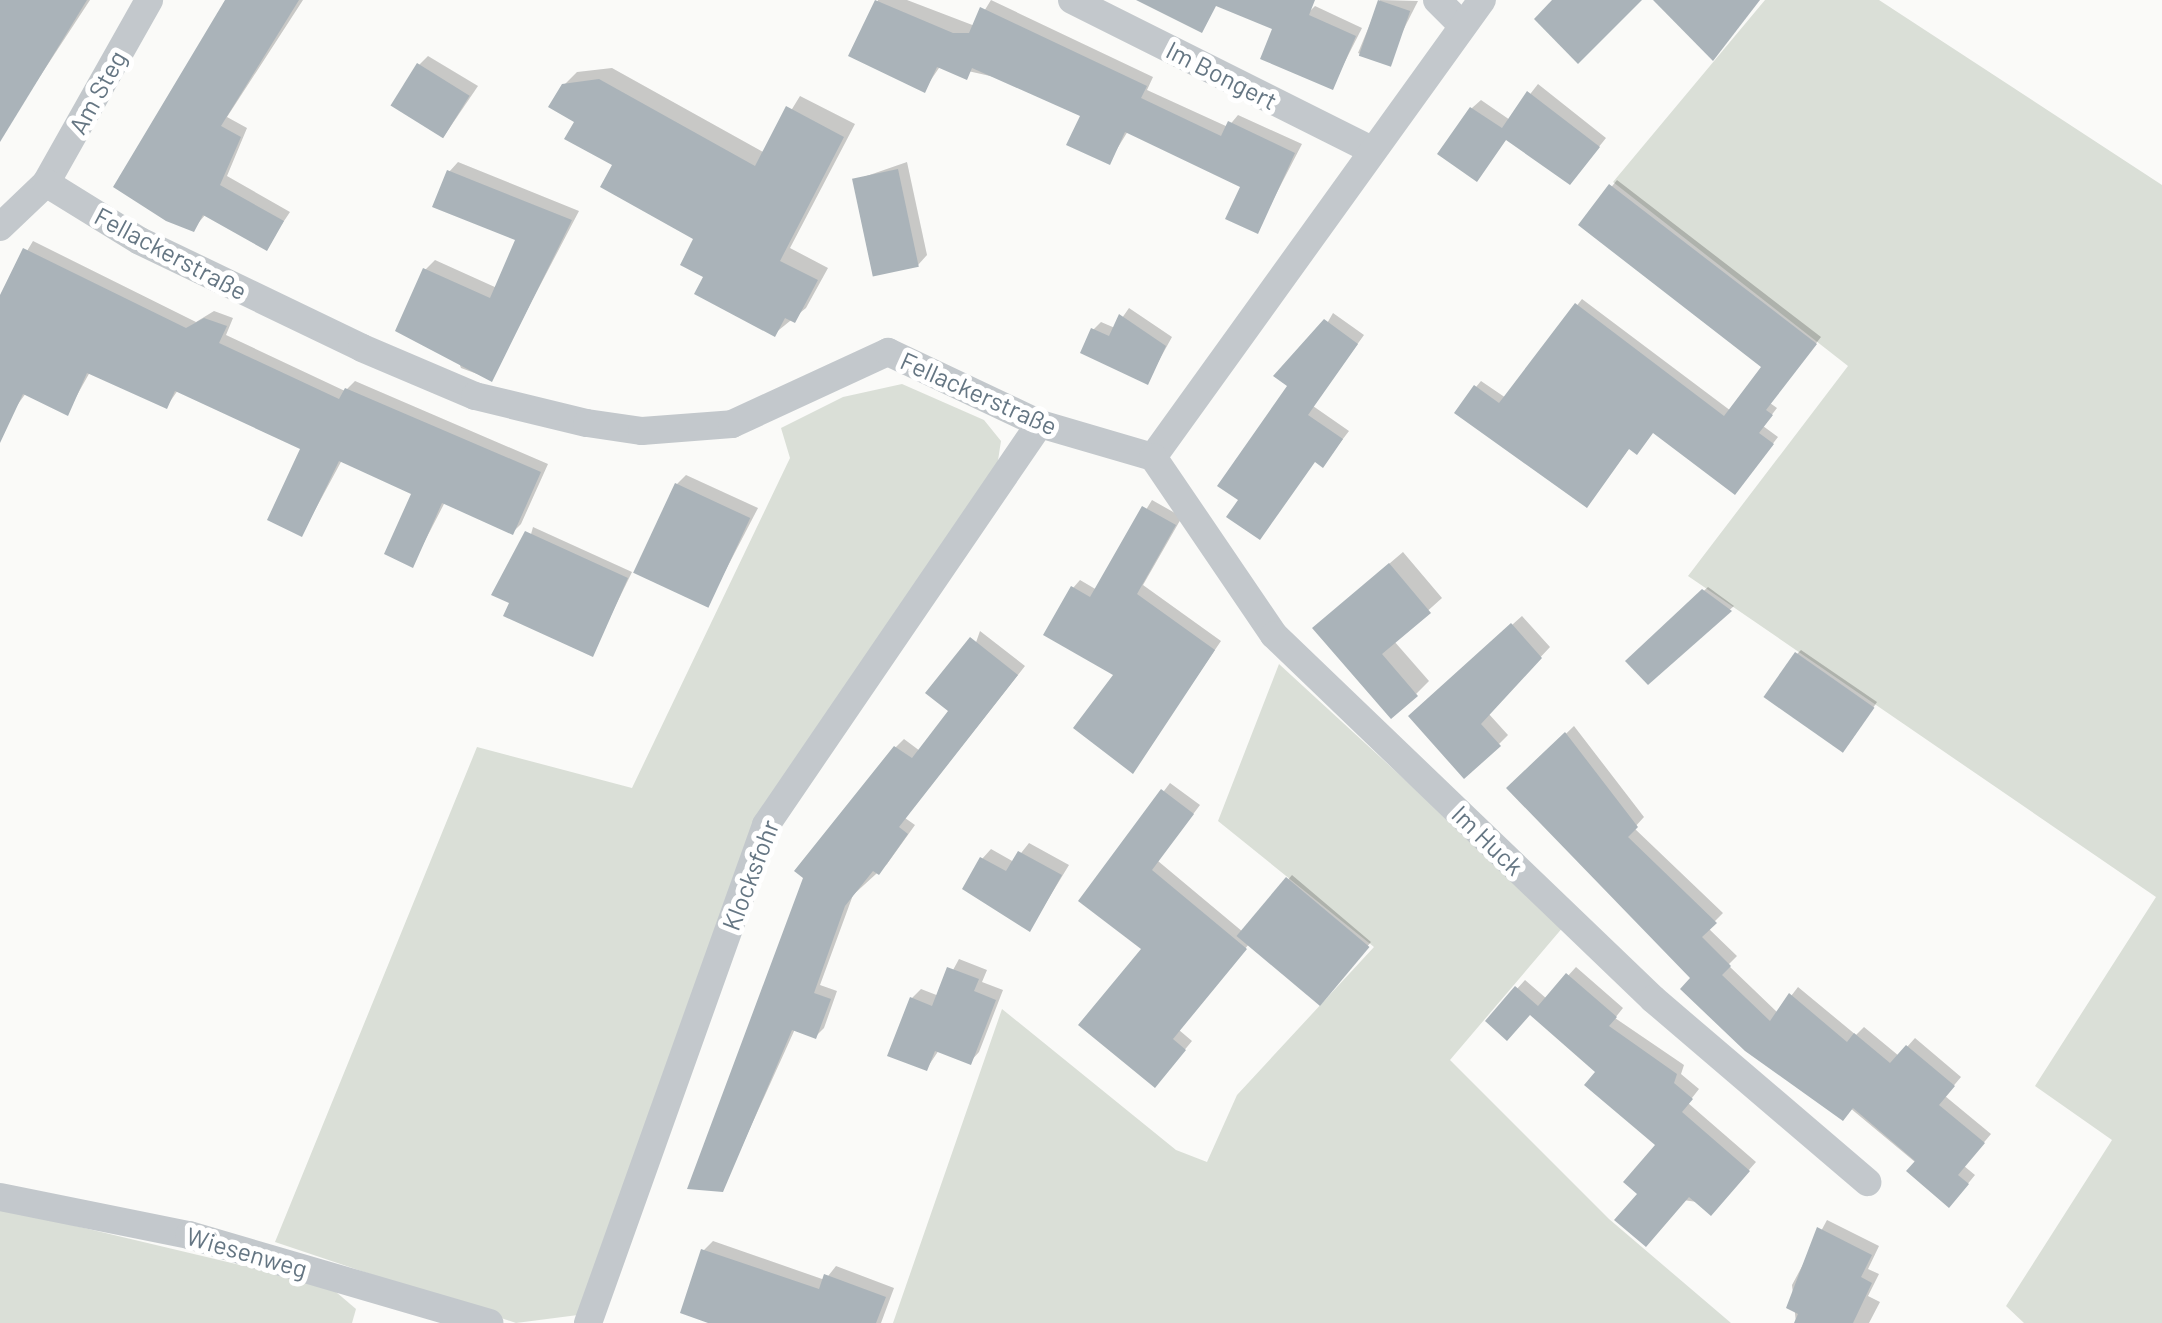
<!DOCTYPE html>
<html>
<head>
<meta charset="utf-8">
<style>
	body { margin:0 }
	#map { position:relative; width:2162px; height:1323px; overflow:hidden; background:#fafaf8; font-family:Barlow,sans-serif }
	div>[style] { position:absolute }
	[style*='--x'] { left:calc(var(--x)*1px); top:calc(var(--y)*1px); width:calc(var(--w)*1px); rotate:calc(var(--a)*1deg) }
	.green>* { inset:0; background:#dadfd7 }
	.shadow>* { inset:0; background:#0003 }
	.building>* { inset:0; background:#aab3b9; transform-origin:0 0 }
	.minor>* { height:28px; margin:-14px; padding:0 14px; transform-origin:14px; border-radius:14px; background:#c3c8cc }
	span { translate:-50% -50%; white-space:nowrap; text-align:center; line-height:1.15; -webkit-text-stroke:10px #fff; paint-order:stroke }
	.street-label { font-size:25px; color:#657683 }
</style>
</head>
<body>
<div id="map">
	<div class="green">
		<div style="clip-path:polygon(1765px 0,1879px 0,2162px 185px,2162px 1323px,2024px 1323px,2006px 1306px,2112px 1140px,2035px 1086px,2156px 897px,1688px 576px,1848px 366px,1613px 182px)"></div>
		<div style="clip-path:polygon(902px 384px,984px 420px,1001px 441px,997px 467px,748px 838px,578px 1315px,516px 1323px,275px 1242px,477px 747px,632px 788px,790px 458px,781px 428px,843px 397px)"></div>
		<div style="clip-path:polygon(1279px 664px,1564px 926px,1450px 1060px,1609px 1219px,1731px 1323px,893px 1323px,1002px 1009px,1176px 1150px,1207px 1162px,1237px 1095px,1374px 947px,1218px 821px)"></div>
		<div style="clip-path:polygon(0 1208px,329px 1286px,356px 1309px,352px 1323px,0 1323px)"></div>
	</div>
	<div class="shadow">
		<div style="clip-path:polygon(0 0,90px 0,10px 122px,0 116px)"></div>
		<div style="clip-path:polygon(226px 0,303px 0,227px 117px,247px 128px,227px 176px,290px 212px,266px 248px,206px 214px,193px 229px)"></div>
		<div style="clip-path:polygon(878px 0,907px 0,975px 26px,991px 0,1153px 77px,1147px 90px,1228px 127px,1238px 115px,1302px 144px,1257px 231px,1243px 186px,1128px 131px,1109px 162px,1083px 115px,1008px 80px,941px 65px,924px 90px,852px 55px)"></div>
		<div style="clip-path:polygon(1380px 0,1418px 1px,1386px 64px,1358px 53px)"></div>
		<div style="clip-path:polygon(1315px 6px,1362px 28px,1332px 87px,1263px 58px)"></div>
		<div style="clip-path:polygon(428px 56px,478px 86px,444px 136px,419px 65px)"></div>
		<div style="clip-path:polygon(612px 68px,765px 153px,800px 96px,855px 124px,790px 248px,828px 268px,806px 308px,774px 334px,706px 276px,697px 238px,577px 121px,564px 85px,577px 72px)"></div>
		<div style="clip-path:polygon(1538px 84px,1606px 138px,1578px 173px,1507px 138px,1477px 178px,1472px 108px,1481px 100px,1510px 120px)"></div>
		<div style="clip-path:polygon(458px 162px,579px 211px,491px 379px,461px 368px,425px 270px,435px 260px,497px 288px,519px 238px,449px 172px)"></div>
		<div style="clip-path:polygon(907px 162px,927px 255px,918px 265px,855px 180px)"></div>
		<div style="clip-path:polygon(1617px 180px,1821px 337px,1770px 403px,1777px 408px,1763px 426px,1778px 437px,1740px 486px,1654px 431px,1630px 447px,1592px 499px,1476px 387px,1481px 381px,1506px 398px,1582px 299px,1731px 411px,1765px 366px,1581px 225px)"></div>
		<div style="clip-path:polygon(33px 241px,196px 322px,214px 311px,233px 318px,226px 335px,345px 391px,355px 381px,548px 464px,521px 524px,513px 532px,445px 502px,413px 564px,414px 493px,342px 460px,302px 534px,304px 448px,178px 390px,167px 406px,90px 372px,67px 413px,26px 393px,0 429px,0 296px)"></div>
		<div style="clip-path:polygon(1129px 308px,1172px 337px,1147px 382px,1093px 330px,1101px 322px,1115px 328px)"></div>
		<div style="clip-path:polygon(1333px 313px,1364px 335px,1313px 406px,1349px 431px,1323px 465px,1291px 386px)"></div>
		<div style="clip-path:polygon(686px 475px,758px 508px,707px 606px,677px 484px)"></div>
		<div style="clip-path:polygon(1152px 500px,1182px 517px,1143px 585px,1221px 641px,1133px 770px,1116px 675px,1073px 588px,1080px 580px,1097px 590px)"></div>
		<div style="clip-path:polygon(533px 527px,632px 572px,592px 654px,512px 602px)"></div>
		<div style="clip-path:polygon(1403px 552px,1442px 598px,1394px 641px,1429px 681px,1416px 694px,1329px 615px)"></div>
		<div style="clip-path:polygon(1708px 587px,1734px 606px,1648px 681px,1628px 661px)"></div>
		<div style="clip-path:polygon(1522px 616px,1550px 647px,1488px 713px,1508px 735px,1499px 744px,1420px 707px)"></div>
		<div style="clip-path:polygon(980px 631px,1025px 666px,905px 818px,915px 825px,887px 864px,853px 895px,820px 985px,837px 991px,824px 1028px,816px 1036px,795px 1029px,722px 1190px,806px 877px,798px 871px,896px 747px,904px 739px,920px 751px,952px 711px)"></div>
		<div style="clip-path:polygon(1801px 650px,1877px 702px,1848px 745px,1797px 654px)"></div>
		<div style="clip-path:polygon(1574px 726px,1644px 817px,1634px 828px,1723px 913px,1708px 928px,1737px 956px,1728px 965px,1778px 1013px,1798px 987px,1856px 1035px,1864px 1027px,1899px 1056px,1915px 1038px,1961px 1077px,1945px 1096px,1991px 1134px,1964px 1166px,1975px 1175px,1957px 1197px,1694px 978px,1510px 788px)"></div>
		<div style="clip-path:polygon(1170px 783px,1200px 805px,1158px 861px,1243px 932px,1292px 875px,1371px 942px,1319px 1002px,1249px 944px,1179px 1030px,1192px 1041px,1162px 1077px,1145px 948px,1081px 901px)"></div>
		<div style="clip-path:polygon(1029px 843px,1069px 865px,1030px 929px,982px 859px,991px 849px,1014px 862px)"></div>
		<div style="clip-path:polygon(959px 959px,987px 970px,982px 982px,1003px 990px,979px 1052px,970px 1062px,939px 1050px,927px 1068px,912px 998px,921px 989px,939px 996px)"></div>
		<div style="clip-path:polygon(1576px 967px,1623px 1008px,1615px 1018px,1684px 1065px,1681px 1074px,1699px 1089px,1688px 1103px,1756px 1162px,1718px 1205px,1641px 1194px,1658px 1144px,1599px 1071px,1531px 1012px,1488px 1021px,1525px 980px,1547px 999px)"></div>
		<div style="clip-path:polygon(1827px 1220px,1879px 1246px,1868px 1269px,1879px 1274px,1868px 1296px,1880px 1302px,1869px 1323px,1796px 1323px,1792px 1285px)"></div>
		<div style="clip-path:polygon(713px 1241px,825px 1280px,836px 1266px,894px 1288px,881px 1323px,716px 1323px,704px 1250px)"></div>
	</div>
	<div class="building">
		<div style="clip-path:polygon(0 0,87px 0,0 142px)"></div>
		<div style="clip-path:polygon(225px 0,299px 0,221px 126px,241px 137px,220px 185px,284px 221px,267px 251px,203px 215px,194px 232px,166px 221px,113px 187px)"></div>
		<div style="clip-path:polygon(875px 0,953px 33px,969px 33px,980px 7px,1147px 86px,1141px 98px,1221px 136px,1228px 121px,1295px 153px,1258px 234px,1225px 219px,1240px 187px,1125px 132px,1110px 165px,1066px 145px,1080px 116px,972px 68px,967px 80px,937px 67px,925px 93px,848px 56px)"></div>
		<div style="clip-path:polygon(1136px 0,1315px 0,1309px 15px,1356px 36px,1333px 90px,1260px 59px,1272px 29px,1216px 6px,1202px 33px)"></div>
		<div style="left:1378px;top:0;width:34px;height:59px;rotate:19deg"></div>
		<div style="clip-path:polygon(1552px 0,1642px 0,1578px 64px,1534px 19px)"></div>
		<div style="clip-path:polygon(1653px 0,1760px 0,1713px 61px)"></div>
		<div style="left:417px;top:63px;width:62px;height:50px;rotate:32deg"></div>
		<div style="clip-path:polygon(599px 79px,755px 166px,786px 106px,844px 137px,780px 261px,818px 280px,795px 323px,785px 318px,775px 337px,694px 294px,703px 277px,680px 265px,693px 239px,600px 187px,612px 165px,564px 139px,574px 122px,548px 107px,562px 84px)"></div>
		<div style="clip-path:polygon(1527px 91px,1600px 147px,1570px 185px,1506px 140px,1477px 182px,1437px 154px,1470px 107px,1502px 128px)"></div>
		<div style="left:898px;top:169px;width:100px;height:47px;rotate:78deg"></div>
		<div style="clip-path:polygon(447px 170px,572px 220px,492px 382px,395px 331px,423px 268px,490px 298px,515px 240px,432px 207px)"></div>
		<div style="clip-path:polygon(1609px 184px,1817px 344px,1766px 410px,1773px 415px,1759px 433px,1774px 444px,1735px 495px,1653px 433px,1637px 455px,1629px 449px,1587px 508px,1454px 413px,1474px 385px,1499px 403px,1575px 303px,1724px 416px,1761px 367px,1578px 225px)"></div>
		<div style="clip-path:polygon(23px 248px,186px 328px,204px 318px,227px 326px,219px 343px,339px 399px,345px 388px,541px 472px,513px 535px,442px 503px,413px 568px,384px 554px,411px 494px,339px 461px,302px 537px,267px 520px,300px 449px,175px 391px,167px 409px,87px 373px,68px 416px,23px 394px,0 443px,0 295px)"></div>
		<div style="clip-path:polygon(1119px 314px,1166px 346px,1148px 385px,1080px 353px,1091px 328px,1109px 336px)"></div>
		<div style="clip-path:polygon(1324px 319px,1358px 344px,1308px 415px,1343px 439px,1323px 468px,1315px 462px,1260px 540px,1226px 517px,1238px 500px,1217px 486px,1287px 386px,1273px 376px)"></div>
		<div style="left:675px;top:483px;width:83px;height:99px;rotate:25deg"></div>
		<div style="clip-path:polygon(1142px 506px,1176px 525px,1137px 594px,1215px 650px,1133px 774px,1073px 728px,1113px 675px,1043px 635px,1071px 586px,1090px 597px)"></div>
		<div style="clip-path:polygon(525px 531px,628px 578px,593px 657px,503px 616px,509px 603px,491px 595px)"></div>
		<div style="clip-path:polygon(1389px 563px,1431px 613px,1382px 654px,1418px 696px,1391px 719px,1312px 628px)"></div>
		<div style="clip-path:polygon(1702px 589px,1732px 611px,1648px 685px,1625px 661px)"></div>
		<div style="clip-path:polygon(1511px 623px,1542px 658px,1481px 724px,1501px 746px,1464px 779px,1408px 716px)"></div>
		<div style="clip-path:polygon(970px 637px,1018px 675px,899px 827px,908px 834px,879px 875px,873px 871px,845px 906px,814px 993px,831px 999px,816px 1039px,792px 1030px,723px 1192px,687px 1189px,803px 878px,794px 871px,894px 746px,912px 758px,948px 711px,925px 693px)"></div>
		<div style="left:1795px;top:652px;width:97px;height:55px;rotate:35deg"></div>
		<div style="clip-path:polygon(1565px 732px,1638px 827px,1628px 837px,1717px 923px,1702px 937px,1731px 966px,1722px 975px,1770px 1021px,1789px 993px,1847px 1042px,1854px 1033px,1890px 1063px,1906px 1045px,1955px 1086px,1939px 1105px,1985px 1143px,1958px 1175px,1969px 1184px,1949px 1208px,1906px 1171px,1915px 1161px,1853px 1108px,1843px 1121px,1745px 1051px,1680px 989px,1690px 978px,1506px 788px)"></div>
		<div style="clip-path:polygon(1161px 789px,1194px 814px,1152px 870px,1247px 949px,1173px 1039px,1186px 1050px,1155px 1088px,1078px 1025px,1141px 949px,1078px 901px)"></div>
		<div style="clip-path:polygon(1018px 851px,1062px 875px,1030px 932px,962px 889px,980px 857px,1006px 871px)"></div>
		<div style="left:1286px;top:877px;width:109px;height:77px;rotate:40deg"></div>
		<div style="clip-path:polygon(947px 967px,979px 979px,974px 991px,996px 1000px,971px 1065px,935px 1051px,927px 1071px,887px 1056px,910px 997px,932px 1006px)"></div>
		<div style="clip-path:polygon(1566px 973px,1617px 1017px,1609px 1026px,1677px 1074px,1674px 1083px,1693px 1099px,1682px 1112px,1750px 1171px,1711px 1216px,1689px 1197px,1646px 1247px,1614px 1220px,1637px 1194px,1623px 1182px,1655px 1145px,1584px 1085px,1595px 1072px,1530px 1015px,1507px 1041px,1485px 1021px,1515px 986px,1538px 1006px)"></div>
		<div style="clip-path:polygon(1817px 1227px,1872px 1255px,1861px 1277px,1872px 1283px,1853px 1323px,1794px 1323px,1798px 1314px,1786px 1308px)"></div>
		<div style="clip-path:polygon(701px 1249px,819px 1289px,824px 1274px,886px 1297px,876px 1323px,708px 1323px,680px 1313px)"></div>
	</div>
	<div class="minor">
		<div style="--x:1072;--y:0;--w:335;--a:26.6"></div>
		<div style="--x:1437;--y:0;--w:35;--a:45"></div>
		<div style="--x:46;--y:183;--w:210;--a:-60.6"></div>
		<div style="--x:0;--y:227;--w:64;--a:-43.7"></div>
		<div style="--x:46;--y:183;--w:110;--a:31.7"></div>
		<div style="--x:140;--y:241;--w:246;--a:25.7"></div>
		<div style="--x:362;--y:348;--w:123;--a:23"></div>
		<div style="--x:475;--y:396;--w:115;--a:13.6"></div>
		<div style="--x:587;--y:423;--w:56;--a:8.3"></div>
		<div style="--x:642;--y:431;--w:90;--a:-4.4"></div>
		<div style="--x:732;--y:424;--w:172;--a:-24.8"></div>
		<div style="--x:888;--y:352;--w:168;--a:25.3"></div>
		<div style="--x:1040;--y:424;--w:118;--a:16.3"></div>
		<div style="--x:1153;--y:457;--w:563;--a:-54.25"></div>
		<div style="--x:1153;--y:457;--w:215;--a:55.8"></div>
		<div style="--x:1274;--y:635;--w:525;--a:43.84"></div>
		<div style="--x:1653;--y:999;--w:282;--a:40.5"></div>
		<div style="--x:0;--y:1197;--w:193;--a:11.4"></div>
		<div style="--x:189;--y:1235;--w:313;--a:16.3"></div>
		<div style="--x:588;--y:1323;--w:529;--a:-70.33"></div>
		<div style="--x:766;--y:825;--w:486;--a:-55.7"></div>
	</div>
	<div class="street-label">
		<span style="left:1222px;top:75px;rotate:27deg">Im Bongert</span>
		<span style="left:97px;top:92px;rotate:-61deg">Am Steg</span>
		<span style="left:171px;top:253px;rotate:28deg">Fellackerstraße</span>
		<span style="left:979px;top:393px;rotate:24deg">Fellackerstraße</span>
		<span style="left:1488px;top:840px;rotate:44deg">Im Huck</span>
		<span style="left:750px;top:875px;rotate:-69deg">Klocksfohr</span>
		<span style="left:247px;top:1252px;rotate:16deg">Wiesenweg</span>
	</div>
</div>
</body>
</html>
